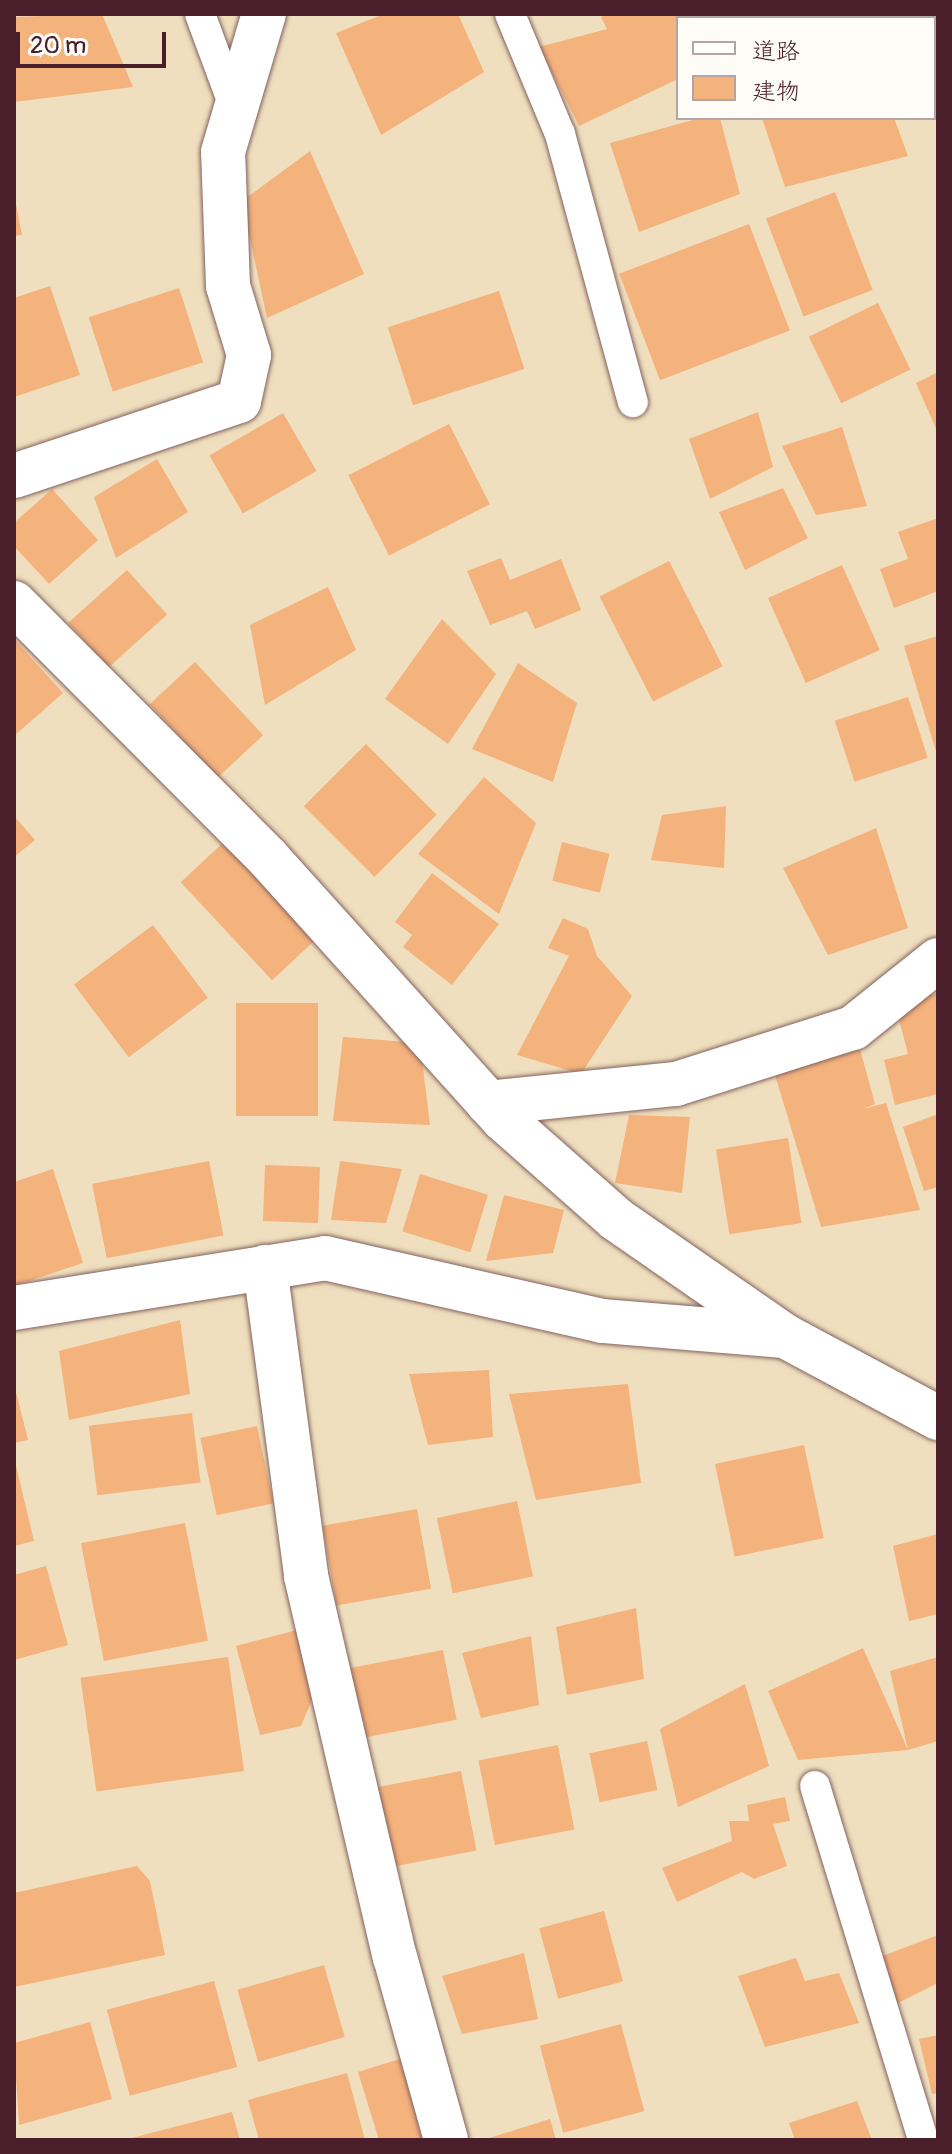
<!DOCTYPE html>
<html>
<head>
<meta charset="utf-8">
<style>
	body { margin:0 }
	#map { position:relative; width:952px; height:2154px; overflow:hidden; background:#efdfbe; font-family:Pangolin,"Klee One",sans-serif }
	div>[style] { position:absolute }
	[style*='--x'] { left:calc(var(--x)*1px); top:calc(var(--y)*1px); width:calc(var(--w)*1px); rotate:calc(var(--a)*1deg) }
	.building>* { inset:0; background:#f4b27d; transform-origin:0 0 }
	.roads { filter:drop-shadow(0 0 2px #84625e) drop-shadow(0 0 2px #84625e) }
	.service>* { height:30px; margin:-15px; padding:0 15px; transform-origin:15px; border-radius:15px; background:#fff }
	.minor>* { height:44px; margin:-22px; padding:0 22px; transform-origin:22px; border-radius:22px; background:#fff }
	span { translate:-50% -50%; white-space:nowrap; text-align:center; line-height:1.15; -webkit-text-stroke:7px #fdfcf7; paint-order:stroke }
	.frame { position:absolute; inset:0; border:16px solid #4a1f2b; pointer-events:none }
	.legend { position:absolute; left:676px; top:16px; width:260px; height:104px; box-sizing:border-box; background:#fdfcf7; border:2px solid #b5a4a5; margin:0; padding:10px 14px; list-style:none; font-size:24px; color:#4a1f2b }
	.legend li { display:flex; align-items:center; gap:16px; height:40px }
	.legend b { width:40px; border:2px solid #b5a4a5 }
	.scale { position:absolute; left:16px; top:32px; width:150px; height:36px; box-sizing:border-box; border:4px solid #4a1f2b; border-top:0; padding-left:10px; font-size:24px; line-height:28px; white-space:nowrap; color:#4a1f2b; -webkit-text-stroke:6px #fdfcf7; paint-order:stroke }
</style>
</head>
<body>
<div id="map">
	<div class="building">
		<div style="clip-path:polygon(102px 14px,133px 87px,14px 102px,14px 17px)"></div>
		<div style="clip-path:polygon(384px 14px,458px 14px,484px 72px,381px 135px,336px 33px)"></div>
		<div style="clip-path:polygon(607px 14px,688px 14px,678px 18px,678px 79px,579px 126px,539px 47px,607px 29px,601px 17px)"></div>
		<div style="left:707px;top:14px;width:67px;height:4px"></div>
		<div style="clip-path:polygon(791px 14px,837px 14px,830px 18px)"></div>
		<div style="clip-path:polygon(700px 118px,720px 118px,740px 194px,639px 232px,610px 143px)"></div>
		<div style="clip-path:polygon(762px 118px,894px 118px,908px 156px,785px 187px)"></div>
		<div style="clip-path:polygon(310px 151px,364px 274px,267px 318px,242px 201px)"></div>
		<div style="left:835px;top:192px;width:105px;height:74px;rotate:69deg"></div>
		<div style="clip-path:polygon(15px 199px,22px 235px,14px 236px,14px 200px)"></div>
		<div style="left:749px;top:224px;width:114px;height:139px;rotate:69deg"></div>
		<div style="clip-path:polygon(50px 286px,80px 375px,14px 397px,14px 298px)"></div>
		<div style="left:179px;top:288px;width:78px;height:95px;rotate:72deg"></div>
		<div style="left:499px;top:291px;width:82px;height:117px;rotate:72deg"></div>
		<div style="left:878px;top:303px;width:74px;height:77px;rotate:64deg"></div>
		<div style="clip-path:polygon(938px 372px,938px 433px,916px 383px)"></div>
		<div style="clip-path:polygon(758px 412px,773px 467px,710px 499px,689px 439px)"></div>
		<div style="left:283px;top:413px;width:67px;height:85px;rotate:60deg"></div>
		<div style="left:449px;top:424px;width:90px;height:113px;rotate:63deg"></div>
		<div style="clip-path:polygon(842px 427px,867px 506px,816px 515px,782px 446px)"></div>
		<div style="clip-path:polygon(157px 459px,188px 512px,116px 558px,94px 497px)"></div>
		<div style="clip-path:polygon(783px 488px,808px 538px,745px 570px,719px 512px)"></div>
		<div style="clip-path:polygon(52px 489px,98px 540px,49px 584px,14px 546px,14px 523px)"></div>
		<div style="clip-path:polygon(938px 518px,938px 591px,894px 608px,880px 569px,908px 559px,898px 532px)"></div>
		<div style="clip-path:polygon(501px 558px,510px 580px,561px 559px,581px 610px,535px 629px,527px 611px,490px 625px,467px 571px)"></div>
		<div style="left:669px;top:561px;width:118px;height:78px;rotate:63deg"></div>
		<div style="left:842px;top:565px;width:93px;height:81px;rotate:66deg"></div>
		<div style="left:127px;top:570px;width:60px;height:79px;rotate:48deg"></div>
		<div style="clip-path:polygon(328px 587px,356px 650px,265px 705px,250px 625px)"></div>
		<div style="clip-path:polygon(442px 619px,496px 674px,448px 744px,385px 699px)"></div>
		<div style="clip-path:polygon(938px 636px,938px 755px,937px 755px,904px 646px)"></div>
		<div style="clip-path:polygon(14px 639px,63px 693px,14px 736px)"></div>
		<div style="left:195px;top:662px;width:100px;height:62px;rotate:47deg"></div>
		<div style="clip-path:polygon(518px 663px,577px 703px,553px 782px,472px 749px)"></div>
		<div style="left:908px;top:697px;width:64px;height:77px;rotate:72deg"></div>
		<div style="left:366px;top:744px;width:100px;height:88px;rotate:45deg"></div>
		<div style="clip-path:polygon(484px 777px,536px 823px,499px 914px,418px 854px)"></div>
		<div style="clip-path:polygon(726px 806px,724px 868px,651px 860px,662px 815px)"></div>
		<div style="clip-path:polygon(14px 816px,35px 840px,14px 857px)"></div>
		<div style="clip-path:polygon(876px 828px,908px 928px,828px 955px,783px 868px)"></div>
		<div style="left:226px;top:840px;width:134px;height:62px;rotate:47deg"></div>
		<div style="left:562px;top:842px;width:49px;height:40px;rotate:14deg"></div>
		<div style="clip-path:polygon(432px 873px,499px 924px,452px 985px,403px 947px,412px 935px,395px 922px)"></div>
		<div style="clip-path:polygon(563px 918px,588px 929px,597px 956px,632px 996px,581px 1074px,517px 1055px,569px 956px,548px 948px)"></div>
		<div style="left:153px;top:925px;width:91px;height:99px;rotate:53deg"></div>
		<div style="clip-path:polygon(938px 993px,938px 1094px,895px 1105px,884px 1060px,908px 1054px,895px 1004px)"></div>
		<div style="left:318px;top:1003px;width:113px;height:82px;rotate:90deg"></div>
		<div style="clip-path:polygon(343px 1037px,420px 1043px,430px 1125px,333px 1121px)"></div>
		<div style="clip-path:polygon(858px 1042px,875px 1104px,863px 1109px,886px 1103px,920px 1210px,821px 1227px,772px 1065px)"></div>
		<div style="clip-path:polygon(938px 1114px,938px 1187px,924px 1191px,903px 1127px)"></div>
		<div style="clip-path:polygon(629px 1115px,690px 1117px,682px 1193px,615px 1183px)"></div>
		<div style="left:788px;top:1138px;width:86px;height:73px;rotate:81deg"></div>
		<div style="left:209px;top:1161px;width:76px;height:119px;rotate:79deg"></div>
		<div style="clip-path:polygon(340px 1161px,402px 1169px,386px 1223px,331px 1220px)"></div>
		<div style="left:265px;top:1165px;width:55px;height:56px;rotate:2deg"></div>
		<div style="clip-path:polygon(53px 1169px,83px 1263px,14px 1286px,14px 1182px)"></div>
		<div style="left:420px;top:1174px;width:71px;height:60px;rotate:17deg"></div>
		<div style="clip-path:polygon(504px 1195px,564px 1210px,553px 1253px,486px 1261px)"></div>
		<div style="clip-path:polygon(180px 1320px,190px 1394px,69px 1420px,59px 1351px)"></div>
		<div style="clip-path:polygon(489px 1370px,493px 1437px,428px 1445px,409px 1374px)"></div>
		<div style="clip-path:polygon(14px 1384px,28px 1440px,14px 1443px)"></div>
		<div style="clip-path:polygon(628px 1384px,641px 1483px,536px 1500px,509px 1394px)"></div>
		<div style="left:192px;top:1413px;width:70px;height:104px;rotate:83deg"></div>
		<div style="left:257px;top:1426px;width:79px;height:58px;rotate:78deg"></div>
		<div style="left:804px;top:1445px;width:95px;height:91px;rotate:78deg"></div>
		<div style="clip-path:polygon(14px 1457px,34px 1541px,14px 1546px)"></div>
		<div style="left:517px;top:1501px;width:77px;height:82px;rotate:78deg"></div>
		<div style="left:417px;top:1509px;width:81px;height:96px;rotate:80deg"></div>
		<div style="left:185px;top:1523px;width:120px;height:106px;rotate:79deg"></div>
		<div style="clip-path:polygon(938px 1534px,938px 1614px,909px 1621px,893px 1546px)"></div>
		<div style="clip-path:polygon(46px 1566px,68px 1645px,14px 1660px,14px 1575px)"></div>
		<div style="clip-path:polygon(636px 1608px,644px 1679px,567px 1695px,556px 1627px)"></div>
		<div style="clip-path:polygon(297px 1630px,315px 1692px,301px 1726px,260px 1735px,236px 1646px)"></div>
		<div style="clip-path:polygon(531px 1636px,539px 1705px,481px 1718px,462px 1653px)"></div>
		<div style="clip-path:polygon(863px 1648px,908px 1750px,798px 1760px,768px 1691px)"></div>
		<div style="left:443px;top:1650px;width:71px;height:96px;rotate:79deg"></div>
		<div style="left:228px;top:1657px;width:115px;height:149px;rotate:82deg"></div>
		<div style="clip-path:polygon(938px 1657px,938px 1741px,908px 1750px,890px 1671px)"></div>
		<div style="clip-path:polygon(745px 1684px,769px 1766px,678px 1807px,660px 1729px)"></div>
		<div style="left:647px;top:1741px;width:50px;height:59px;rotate:78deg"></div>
		<div style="left:558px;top:1745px;width:86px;height:81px;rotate:79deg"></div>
		<div style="left:461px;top:1771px;width:81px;height:92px;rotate:79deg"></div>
		<div style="clip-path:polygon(785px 1797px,790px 1821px,773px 1824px,787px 1866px,754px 1879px,742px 1872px,677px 1902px,662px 1868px,732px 1841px,729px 1821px,749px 1821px,747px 1805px)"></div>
		<div style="clip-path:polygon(137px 1866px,150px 1881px,165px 1955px,14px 1987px,14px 1893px)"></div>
		<div style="left:604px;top:1911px;width:73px;height:67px;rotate:75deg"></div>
		<div style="clip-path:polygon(938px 1935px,938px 1983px,892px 2006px,880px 1957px)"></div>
		<div style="clip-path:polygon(524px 1953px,538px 2019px,462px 2034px,442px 1976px)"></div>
		<div style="clip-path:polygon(796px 1958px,805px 1981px,839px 1973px,859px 2023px,765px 2047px,738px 1976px)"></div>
		<div style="left:324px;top:1965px;width:75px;height:90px;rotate:74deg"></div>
		<div style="left:214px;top:1981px;width:89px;height:111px;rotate:75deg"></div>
		<div style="clip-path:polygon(90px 2022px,112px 2099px,19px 2125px,14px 2043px)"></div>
		<div style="left:621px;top:2024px;width:90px;height:84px;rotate:75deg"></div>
		<div style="clip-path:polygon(938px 2035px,938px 2093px,932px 2094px,919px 2039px)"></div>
		<div style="clip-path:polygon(403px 2058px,428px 2140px,379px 2140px,358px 2072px)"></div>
		<div style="clip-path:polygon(347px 2073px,365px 2140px,259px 2140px,248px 2100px)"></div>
		<div style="clip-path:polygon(857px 2101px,872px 2140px,795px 2140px,789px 2123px)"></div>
		<div style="clip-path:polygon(232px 2112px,240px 2140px,129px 2140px,128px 2139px)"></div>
		<div style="clip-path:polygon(550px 2119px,556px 2140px,487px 2140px,486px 2139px)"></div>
	</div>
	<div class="roads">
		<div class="service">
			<div style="--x:200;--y:14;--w:98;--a:69.7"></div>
			<div style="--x:510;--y:14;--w:130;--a:67.4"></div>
			<div style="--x:560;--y:134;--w:278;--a:74.8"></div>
			<div style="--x:815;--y:1786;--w:370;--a:73"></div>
		</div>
		<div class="minor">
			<div style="--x:14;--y:476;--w:237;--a:-18.4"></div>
			<div style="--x:239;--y:401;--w:47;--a:-77.7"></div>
			<div style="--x:249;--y:355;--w:72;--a:-106.9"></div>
			<div style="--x:228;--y:286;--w:134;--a:-92.1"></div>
			<div style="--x:223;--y:152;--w:144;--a:-73.5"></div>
			<div style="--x:14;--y:603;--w:360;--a:45.1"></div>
			<div style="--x:268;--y:858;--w:351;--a:48"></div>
			<div style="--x:503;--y:1119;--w:151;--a:41.5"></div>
			<div style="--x:616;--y:1219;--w:206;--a:34.7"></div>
			<div style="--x:785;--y:1336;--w:174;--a:28.2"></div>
			<div style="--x:488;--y:1103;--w:189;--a:-5.8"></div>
			<div style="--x:676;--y:1084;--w:186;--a:-17.6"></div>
			<div style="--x:853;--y:1028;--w:109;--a:-38.7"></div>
			<div style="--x:265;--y:1267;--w:312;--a:82.4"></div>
			<div style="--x:306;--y:1576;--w:391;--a:76.9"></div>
			<div style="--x:395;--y:1957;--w:190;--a:74.4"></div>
			<div style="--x:14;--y:1308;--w:315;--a:-9.1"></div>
			<div style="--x:325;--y:1258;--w:284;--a:12.8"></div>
			<div style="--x:602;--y:1321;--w:182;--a:4.7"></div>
		</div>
	</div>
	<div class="frame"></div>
	<ul class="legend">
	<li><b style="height:10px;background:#fff"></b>道路</li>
	<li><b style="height:22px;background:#f4b27d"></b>建物</li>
	</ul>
	<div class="scale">20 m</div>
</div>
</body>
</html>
